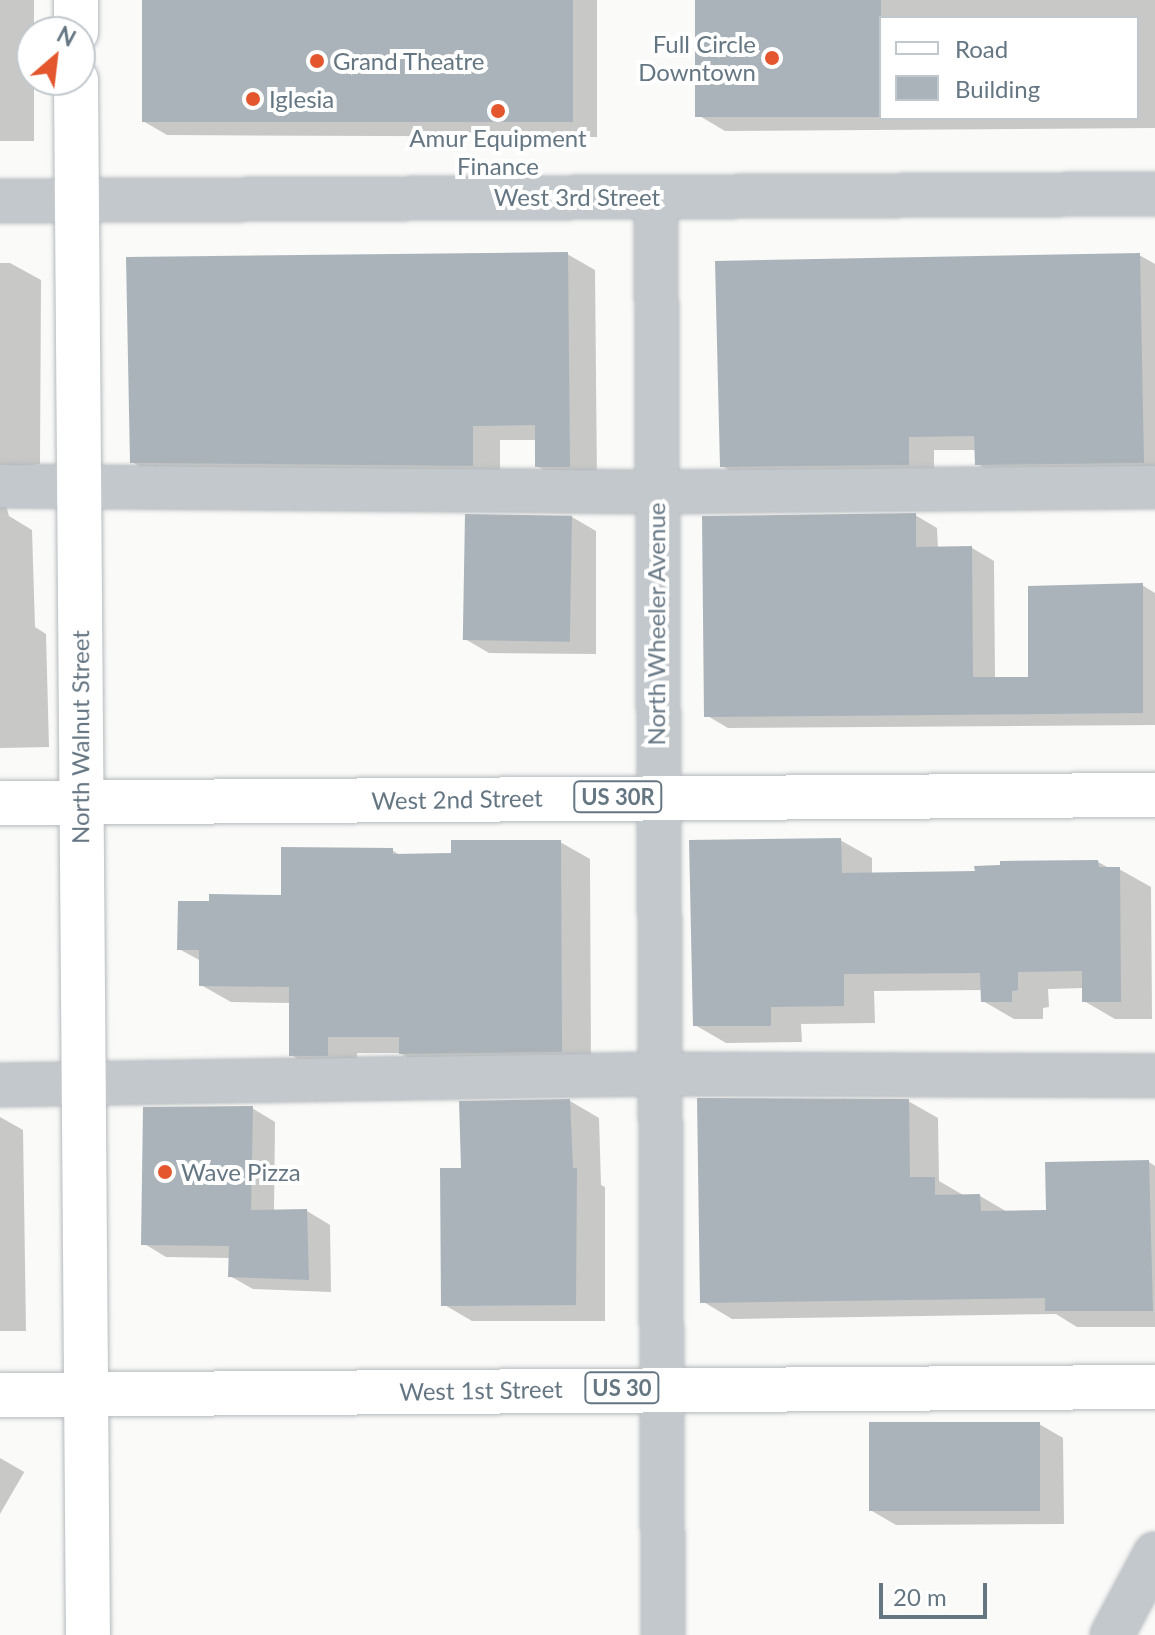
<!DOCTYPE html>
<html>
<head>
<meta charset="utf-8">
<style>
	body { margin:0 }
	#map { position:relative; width:1155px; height:1635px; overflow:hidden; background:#fafaf8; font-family:Lato,sans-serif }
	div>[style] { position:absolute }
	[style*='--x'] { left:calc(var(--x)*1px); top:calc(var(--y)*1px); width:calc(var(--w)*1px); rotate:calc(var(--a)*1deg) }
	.shadow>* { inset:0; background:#0003; transform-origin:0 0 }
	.building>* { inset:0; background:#aab3b9; transform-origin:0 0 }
	.roads { filter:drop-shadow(0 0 2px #b5babe) drop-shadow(0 0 2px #b5babe) }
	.minor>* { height:42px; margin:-21px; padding:0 21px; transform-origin:21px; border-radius:21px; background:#c3c8cc }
	.major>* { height:44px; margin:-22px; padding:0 22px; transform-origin:22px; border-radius:22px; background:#fff }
	.highway>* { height:44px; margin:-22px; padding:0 22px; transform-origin:22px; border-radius:22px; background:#fff }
	.dots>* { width:22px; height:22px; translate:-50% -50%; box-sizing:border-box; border:4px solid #fff; border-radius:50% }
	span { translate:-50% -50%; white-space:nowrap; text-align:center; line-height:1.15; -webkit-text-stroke:8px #fff; paint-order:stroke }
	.shield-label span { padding:2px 6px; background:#fff; border:2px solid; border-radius:6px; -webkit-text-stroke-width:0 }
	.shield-label { font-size:22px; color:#657683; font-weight:700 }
	.poi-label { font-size:24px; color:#657683 }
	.right { translate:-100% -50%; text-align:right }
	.left { translate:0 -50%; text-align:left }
	.street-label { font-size:24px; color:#657683 }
	.legend { position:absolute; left:879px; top:16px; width:260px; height:104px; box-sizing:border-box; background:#fff; border:2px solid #c1c8cd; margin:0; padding:10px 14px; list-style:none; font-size:24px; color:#657683 }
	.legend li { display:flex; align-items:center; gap:16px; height:40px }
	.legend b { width:40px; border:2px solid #c1c8cd }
	.north { position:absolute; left:16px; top:16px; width:80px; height:80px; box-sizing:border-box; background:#fff; border:2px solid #c1c8cd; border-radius:50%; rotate:28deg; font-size:22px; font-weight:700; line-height:32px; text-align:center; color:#657683 }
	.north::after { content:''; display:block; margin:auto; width:28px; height:36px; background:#e4572e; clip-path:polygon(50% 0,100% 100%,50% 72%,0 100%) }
	.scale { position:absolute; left:879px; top:1583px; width:108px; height:36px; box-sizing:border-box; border:4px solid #657683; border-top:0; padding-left:10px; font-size:24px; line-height:28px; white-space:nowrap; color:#657683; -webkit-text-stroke:6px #fff; paint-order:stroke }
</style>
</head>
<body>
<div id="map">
	<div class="shadow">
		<div style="left:0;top:0;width:34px;height:141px"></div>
		<div style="clip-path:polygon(144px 0,597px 0,597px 137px,167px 135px,143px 121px)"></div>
		<div style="clip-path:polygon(evenodd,697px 0,1155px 0,1155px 128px,725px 131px,698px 115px,697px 0,881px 18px,1137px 18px,1137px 118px,881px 118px,881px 18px)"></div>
		<div style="clip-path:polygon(567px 254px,595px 270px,597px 482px,565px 482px,537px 466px,537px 440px,500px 440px,500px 481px,160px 478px,132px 462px)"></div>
		<div style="clip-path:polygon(1139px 255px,1155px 264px,1155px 477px,1002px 478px,977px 464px,977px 450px,934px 450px,934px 479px,747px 481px,722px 466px)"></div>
		<div style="clip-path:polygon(0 263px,10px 263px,41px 280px,40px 464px,31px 465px,31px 479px,6px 505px,9px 516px,32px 530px,35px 627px,46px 634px,49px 747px,0 748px)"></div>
		<div style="clip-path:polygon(915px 515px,937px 528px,938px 548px,972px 548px,994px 561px,995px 679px,1030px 679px,1142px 585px,1155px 593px,1155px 725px,728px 728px,706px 715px)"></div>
		<div style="clip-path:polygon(572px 517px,596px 531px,596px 654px,489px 653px,465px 639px)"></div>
		<div style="clip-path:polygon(840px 840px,872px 858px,872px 875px,977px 873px,1098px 862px,1111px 869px,1119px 869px,1151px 887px,1152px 1019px,1115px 1019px,1084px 1001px,1084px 988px,1048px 989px,1049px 1007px,1043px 1008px,1043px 1019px,1014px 1019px,983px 1001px,983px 990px,874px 991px,875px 1023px,801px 1024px,802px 1042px,726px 1043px,695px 1025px)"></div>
		<div style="clip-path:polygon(560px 842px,590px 859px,591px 1067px,430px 1070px,400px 1053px,357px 1053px,357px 1071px,320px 1072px,291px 1055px,291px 1003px,231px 1002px,201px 985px,201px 961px,179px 949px,283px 897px,392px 850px,401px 856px,453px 855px)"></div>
		<div style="clip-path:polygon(570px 1101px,599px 1118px,601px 1185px,605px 1187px,605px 1321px,472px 1321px,443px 1304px,463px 1170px)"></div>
		<div style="clip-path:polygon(908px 1101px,938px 1118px,939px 1181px,965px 1196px,980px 1196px,1009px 1213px,1048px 1212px,1149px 1162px,1155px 1166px,1155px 1327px,1077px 1327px,1056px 1314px,732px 1319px,702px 1301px)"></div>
		<div style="clip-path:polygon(252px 1108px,275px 1122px,274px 1211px,307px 1211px,330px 1225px,331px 1292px,253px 1289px,230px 1276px,230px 1258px,166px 1257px,143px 1243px)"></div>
		<div style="clip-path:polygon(0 1117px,23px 1130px,26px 1331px,0 1331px)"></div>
		<div style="clip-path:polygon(1039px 1424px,1063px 1438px,1064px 1524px,896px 1525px,872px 1511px)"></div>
		<div style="left:0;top:1458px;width:28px;height:177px;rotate:30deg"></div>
	</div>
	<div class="building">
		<div style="left:142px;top:0;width:431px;height:122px"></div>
		<div style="left:695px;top:0;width:186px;height:117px"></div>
		<div style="clip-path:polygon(568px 252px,570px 467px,535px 467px,535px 425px,473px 426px,473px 466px,130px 463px,126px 257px)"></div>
		<div style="clip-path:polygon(1140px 253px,1144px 463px,975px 465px,974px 436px,909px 437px,909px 465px,720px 467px,715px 261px)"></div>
		<div style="clip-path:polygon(916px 513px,916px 547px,972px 546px,973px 677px,1028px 677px,1028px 586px,1143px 583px,1143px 713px,704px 717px,702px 516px)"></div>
		<div style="left:465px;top:514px;width:107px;height:126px;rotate:1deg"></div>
		<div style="clip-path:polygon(841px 838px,842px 873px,975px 871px,974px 866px,1000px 865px,1000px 861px,1098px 860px,1099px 867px,1120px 867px,1121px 1002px,1082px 1002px,1082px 971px,1018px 972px,1018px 990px,1012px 991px,1012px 1002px,981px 1002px,980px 973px,844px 974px,844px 1006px,771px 1007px,771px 1026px,693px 1026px,689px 840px)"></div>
		<div style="clip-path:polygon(451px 840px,561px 840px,562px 1052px,399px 1054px,399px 1037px,328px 1037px,328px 1056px,289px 1056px,289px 987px,199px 986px,199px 950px,177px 950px,178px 901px,209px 901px,209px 894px,281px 895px,281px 847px,393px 848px,393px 854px,451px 853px)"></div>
		<div style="clip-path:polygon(697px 1098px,909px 1099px,910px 1177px,935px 1177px,935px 1195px,980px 1194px,981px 1211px,1046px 1210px,1045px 1162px,1149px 1160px,1153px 1311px,1045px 1311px,1045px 1298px,700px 1303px)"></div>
		<div style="clip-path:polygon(570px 1099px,573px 1168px,577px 1168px,576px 1305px,441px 1306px,440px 1168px,461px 1168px,459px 1101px)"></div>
		<div style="clip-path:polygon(253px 1106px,251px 1210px,307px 1209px,309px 1280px,228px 1277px,229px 1246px,141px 1245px,143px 1107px)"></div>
		<div style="left:1040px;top:1422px;width:89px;height:171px;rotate:90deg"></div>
	</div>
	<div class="roads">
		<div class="minor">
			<div style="--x:656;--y:197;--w:1438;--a:89.72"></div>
			<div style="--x:0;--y:201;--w:1155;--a:-0.35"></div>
			<div style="--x:0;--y:486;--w:655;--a:0.52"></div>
			<div style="--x:655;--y:492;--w:500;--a:-0.57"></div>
			<div style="--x:0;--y:1085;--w:658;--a:-0.96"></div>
			<div style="--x:658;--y:1074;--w:497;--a:0.2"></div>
			<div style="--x:1112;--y:1635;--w:92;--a:-62"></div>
		</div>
		<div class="major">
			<div style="--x:76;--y:0;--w:32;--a:90"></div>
			<div style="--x:76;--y:80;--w:1555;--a:89.56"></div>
		</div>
		<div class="highway">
			<div style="--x:0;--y:803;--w:1155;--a:-0.4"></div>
			<div style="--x:0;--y:1395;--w:1155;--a:-0.4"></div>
		</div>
	</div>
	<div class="dots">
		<div style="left:772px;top:58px;background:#e4572e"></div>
		<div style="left:317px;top:61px;background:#e4572e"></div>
		<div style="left:253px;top:99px;background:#e4572e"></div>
		<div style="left:498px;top:111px;background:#e4572e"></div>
		<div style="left:165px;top:1172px;background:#e4572e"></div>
	</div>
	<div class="shield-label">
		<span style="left:618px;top:797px">US 30R</span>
		<span style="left:622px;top:1388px">US 30</span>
	</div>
	<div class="poi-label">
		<span class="right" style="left:756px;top:58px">Full Circle<br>Downtown</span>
		<span class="left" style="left:333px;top:61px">Grand Theatre</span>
		<span class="left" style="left:269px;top:99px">Iglesia</span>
		<span style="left:498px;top:152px">Amur Equipment<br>Finance</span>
		<span class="left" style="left:181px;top:1172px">Wave Pizza</span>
	</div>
	<div class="street-label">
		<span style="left:577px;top:197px">West 3rd Street</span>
		<span style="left:656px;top:624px;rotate:-90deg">North Wheeler Avenue</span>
		<span style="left:80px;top:737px;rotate:-90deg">North Walnut Street</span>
		<span style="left:457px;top:799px;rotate:-1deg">West 2nd Street</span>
		<span style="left:481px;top:1390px;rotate:-1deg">West 1st Street</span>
	</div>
	<ul class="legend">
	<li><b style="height:10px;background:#fff"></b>Road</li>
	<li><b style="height:22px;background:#aab3b9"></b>Building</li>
	</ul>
	<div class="north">N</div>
	<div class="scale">20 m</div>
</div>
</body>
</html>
